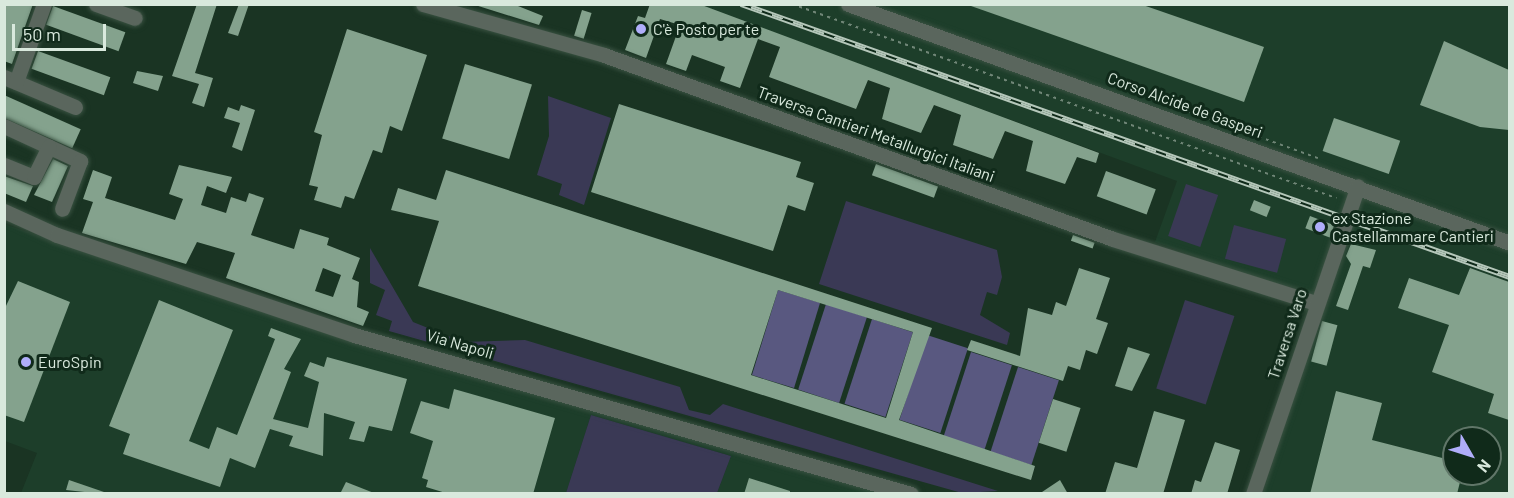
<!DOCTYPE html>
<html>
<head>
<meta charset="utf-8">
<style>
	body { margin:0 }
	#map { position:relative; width:1514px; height:498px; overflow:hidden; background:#1a3423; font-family:Barlow,sans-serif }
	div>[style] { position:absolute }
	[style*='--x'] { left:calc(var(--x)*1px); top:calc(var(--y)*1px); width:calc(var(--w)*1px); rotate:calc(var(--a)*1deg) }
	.built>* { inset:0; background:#1d3e2a }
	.green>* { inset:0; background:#3a3955; transform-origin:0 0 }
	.water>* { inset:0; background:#595880; transform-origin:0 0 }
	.building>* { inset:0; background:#84a28d; transform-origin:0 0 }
	.path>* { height:2px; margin-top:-1px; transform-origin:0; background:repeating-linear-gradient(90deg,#708677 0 3px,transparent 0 7.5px) }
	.roads { filter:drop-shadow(0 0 2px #395141) drop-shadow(0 0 2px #395141) }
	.minor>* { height:15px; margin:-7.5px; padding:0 7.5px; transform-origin:7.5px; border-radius:7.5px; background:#5a665d }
	.rail>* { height:6px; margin-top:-3px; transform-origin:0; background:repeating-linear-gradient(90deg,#102a1a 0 11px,#b5c7ba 0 22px); box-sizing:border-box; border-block:2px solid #b5c7ba }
	.dots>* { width:16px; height:16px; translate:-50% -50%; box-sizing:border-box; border:3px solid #102a1a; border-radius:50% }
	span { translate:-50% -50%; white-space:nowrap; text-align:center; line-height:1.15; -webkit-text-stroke:6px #102a1a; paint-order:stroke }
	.poi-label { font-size:16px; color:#d9e9dd }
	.left { translate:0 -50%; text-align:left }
	.street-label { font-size:16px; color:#d9e9dd }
	.frame { position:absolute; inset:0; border:6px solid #d9e9dd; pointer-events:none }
	.north { position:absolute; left:1442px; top:426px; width:60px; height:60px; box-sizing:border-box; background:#102a1a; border:2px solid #607668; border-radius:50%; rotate:129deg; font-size:16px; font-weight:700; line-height:24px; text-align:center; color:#d9e9dd }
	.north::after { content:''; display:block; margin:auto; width:21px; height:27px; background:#b0aefa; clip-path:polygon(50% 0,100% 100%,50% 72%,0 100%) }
	.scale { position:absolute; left:12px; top:24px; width:94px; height:27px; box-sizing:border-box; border:3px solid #d9e9dd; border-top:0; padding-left:8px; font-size:18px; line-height:21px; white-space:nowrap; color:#d9e9dd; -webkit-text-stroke:4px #102a1a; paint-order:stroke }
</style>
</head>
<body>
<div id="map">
	<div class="built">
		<div style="clip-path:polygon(evenodd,698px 5px,1509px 5px,1509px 493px,1263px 493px,1324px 301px,1155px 242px,1177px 181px,698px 5px,1454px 438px,1490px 438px,1490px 474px,1454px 474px,1454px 438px)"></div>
		<div style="clip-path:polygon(4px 224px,367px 346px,883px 493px,717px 493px,731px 456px,591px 415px,566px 493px,21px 493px,37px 453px,5px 441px)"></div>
	</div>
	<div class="green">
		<div style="clip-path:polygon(548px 96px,611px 118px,584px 205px,559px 195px,562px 184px,537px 175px,549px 136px)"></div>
		<div style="left:1186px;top:184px;width:34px;height:55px;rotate:19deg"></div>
		<div style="clip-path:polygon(846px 201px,997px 250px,1002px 277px,997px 295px,987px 292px,980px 315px,1010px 333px,1007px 345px,819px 284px)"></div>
		<div style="left:1234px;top:225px;width:54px;height:35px;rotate:15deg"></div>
		<div style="clip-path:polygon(370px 248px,413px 322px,463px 342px,525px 340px,680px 387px,689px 410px,710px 415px,723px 404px,998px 491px,962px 493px,389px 331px,392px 321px,376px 315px,385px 290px,370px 283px)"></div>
		<div style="left:1185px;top:300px;width:52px;height:93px;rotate:18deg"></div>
		<div style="clip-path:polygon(591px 415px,731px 456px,717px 493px,566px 493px)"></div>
	</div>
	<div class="water">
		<div style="left:778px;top:290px;width:44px;height:89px;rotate:17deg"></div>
		<div style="left:826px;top:304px;width:43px;height:90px;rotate:18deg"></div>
		<div style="left:872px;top:319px;width:43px;height:89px;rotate:18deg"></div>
		<div style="left:927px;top:335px;width:43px;height:89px;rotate:18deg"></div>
		<div style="left:971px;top:352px;width:43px;height:89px;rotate:18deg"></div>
		<div style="left:1018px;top:367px;width:43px;height:89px;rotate:18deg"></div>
	</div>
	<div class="building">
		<div style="clip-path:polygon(4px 4px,33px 4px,12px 64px,4px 61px)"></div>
		<div style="clip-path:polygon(197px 4px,217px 4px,195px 73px,213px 78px,204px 107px,192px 103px,199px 84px,172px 76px)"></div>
		<div style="clip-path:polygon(239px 4px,249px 4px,238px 36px,228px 33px)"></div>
		<div style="clip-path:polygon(472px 4px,513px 4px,543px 16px,539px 25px)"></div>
		<div style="clip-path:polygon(650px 4px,699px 4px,1099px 153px,1096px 163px,1077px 157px,1065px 184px,1026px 171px,1033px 141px,1005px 131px,993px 159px,953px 145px,961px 115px,934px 105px,921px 133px,882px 119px,890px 88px,868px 80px,856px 109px,769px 77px,780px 47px,758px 39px,740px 88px,720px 81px,725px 67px,692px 55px,686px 71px,666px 64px,680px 25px,660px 19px,646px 58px,625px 50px,638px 16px,645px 18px)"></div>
		<div style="clip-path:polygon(1140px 4px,1264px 47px,1244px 102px,971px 6px)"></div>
		<div style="left:53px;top:6px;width:77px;height:20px;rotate:20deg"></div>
		<div style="left:582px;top:10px;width:10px;height:27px;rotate:17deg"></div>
		<div style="clip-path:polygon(347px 29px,427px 55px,402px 131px,390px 126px,382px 153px,373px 150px,354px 199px,345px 196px,341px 208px,314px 200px,318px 187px,309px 185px,322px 135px,314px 132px)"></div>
		<div style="clip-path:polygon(1444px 41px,1509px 70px,1509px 130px,1480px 127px,1420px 105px)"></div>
		<div style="left:38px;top:51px;width:77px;height:19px;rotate:20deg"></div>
		<div style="left:465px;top:64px;width:70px;height:78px;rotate:17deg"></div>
		<div style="clip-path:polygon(137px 71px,163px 76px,158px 91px,133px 83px)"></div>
		<div style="left:4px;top:95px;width:84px;height:21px;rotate:24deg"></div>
		<div style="clip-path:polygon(619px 104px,801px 162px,796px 177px,814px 183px,805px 211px,788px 205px,773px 251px,591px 192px)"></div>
		<div style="clip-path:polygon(241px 105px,255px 110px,242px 151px,232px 147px,240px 123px,224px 118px,228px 107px,239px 111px)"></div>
		<div style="left:1334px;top:118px;width:70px;height:35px;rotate:19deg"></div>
		<div style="clip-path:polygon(53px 159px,68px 166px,52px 202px,34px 195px)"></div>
		<div style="left:876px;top:164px;width:66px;height:12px;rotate:20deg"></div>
		<div style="clip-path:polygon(evenodd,179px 165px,232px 177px,226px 193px,207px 186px,201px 205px,226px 213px,231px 197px,246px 202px,249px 193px,264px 198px,251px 235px,294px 249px,300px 229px,329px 238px,327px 245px,360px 258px,352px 279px,359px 282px,357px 307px,369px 312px,363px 326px,226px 278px,235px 253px,197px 242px,186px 264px,82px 233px,93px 202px,83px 199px,93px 170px,112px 177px,105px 198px,175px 220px,183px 199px,169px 194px,179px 165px,323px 268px,341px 275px,333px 297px,315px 291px,323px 268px)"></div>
		<div style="clip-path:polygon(evenodd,446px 170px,932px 328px,899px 420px,1035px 466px,1031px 480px,418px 286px,439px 221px,391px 210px,398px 188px,436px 200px,446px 170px,778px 290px,913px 332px,886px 418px,751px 375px,778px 290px)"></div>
		<div style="left:1106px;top:171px;width:53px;height:27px;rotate:20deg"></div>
		<div style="clip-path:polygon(4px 176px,33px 186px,26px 202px,4px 193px)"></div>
		<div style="left:1254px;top:200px;width:18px;height:11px;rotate:22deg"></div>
		<div style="left:1310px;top:216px;width:26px;height:13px;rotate:21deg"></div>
		<div style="left:1073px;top:235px;width:23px;height:6px;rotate:20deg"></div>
		<div style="clip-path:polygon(1351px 244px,1376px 250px,1370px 268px,1363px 266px,1348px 310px,1336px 306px,1351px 264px,1346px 256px)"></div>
		<div style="clip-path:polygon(1079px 268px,1110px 278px,1096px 319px,1108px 323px,1097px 354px,1086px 350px,1080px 370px,1068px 366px,1063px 381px,967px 350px,971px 340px,1020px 356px,1028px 308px,1052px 315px,1056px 302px,1066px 306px)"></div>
		<div style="clip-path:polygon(1470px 268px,1509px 282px,1509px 420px,1488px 413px,1494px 394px,1432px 372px,1449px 325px,1398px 308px,1409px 278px,1459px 295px)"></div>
		<div style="clip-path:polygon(18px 281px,70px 302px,24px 422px,4px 415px,4px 310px)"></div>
		<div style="clip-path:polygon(159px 300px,233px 330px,189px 441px,209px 449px,217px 427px,237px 435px,275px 339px,268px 336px,271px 328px,301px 339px,284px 369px,291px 372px,273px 419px,308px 428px,319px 382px,304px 376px,310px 362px,324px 367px,327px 357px,407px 379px,392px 431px,369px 426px,364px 442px,349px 439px,355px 422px,324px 413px,323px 456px,289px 446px,293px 436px,270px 429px,255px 468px,230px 458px,220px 487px,123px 454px,130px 434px,109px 426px)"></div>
		<div style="left:1322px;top:321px;width:16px;height:42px;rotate:15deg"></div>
		<div style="clip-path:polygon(1128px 347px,1150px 354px,1132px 391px,1115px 386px)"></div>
		<div style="clip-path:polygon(454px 389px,555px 418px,533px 494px,449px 494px,426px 487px,428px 480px,422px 478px,433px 441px,410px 433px,421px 401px,449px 409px)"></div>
		<div style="clip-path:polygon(1336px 391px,1382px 403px,1372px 440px,1454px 461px,1454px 474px,1462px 474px,1457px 494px,1310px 494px)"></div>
		<div style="left:1053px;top:399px;width:29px;height:46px;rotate:18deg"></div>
		<div style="clip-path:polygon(1154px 411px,1185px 420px,1163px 494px,1105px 494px,1115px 462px,1137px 468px)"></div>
		<div style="clip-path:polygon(1215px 442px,1240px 450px,1227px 494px,1191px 494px,1195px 480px,1201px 482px)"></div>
		<div style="clip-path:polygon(749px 478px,790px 491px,790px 494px,744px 494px)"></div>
		<div style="clip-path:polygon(69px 480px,104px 492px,103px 494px,66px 490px)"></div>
		<div style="clip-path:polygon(1060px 480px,1068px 494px,1039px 494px)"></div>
		<div style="clip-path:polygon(346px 482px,374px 493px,374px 494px,340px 494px)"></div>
	</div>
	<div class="path">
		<div style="--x:792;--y:4;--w:578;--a:19.63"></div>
		<div style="--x:1174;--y:106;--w:153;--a:19.9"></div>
	</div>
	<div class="roads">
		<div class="minor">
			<div style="--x:96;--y:4;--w:41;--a:19.7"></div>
			<div style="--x:423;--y:4;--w:188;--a:15.7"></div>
			<div style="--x:604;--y:55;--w:541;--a:19.87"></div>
			<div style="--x:1113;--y:239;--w:213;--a:17.5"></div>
			<div style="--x:848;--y:4;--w:704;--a:19.85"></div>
			<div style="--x:4;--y:77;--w:77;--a:22.9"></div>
			<div style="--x:16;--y:82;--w:83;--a:-70.3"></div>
			<div style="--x:4;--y:126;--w:84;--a:24.7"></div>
			<div style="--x:80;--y:161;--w:51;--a:110.6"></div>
			<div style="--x:4;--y:165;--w:32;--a:22"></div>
			<div style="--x:34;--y:177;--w:34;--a:-64"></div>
			<div style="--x:4;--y:211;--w:58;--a:24.4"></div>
			<div style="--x:57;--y:235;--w:313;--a:18.6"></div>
			<div style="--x:354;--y:335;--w:579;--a:15.93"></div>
			<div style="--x:1253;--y:494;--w:325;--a:-71.2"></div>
		</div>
	</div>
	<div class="rail">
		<div style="--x:741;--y:4;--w:816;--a:19.55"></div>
	</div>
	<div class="dots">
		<div style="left:641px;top:29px;background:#b0aefa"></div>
		<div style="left:1320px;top:227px;background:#b0aefa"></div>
		<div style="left:26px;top:362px;background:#b0aefa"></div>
	</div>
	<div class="poi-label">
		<span class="left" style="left:653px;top:29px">C'è Posto per te</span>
		<span class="left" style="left:1332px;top:227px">ex Stazione<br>Castellammare Cantieri</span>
		<span class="left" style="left:38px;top:362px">EuroSpin</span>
	</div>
	<div class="street-label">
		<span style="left:1185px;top:105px;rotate:20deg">Corso Alcide de Gasperi</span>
		<span style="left:876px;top:134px;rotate:20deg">Traversa Cantieri Metallurgici Italiani</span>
		<span style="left:1287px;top:334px;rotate:-72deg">Traversa Varo</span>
		<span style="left:460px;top:344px;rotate:16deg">Via Napoli</span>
	</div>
	<div class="frame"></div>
	<div class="north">N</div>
	<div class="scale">50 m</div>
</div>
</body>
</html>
